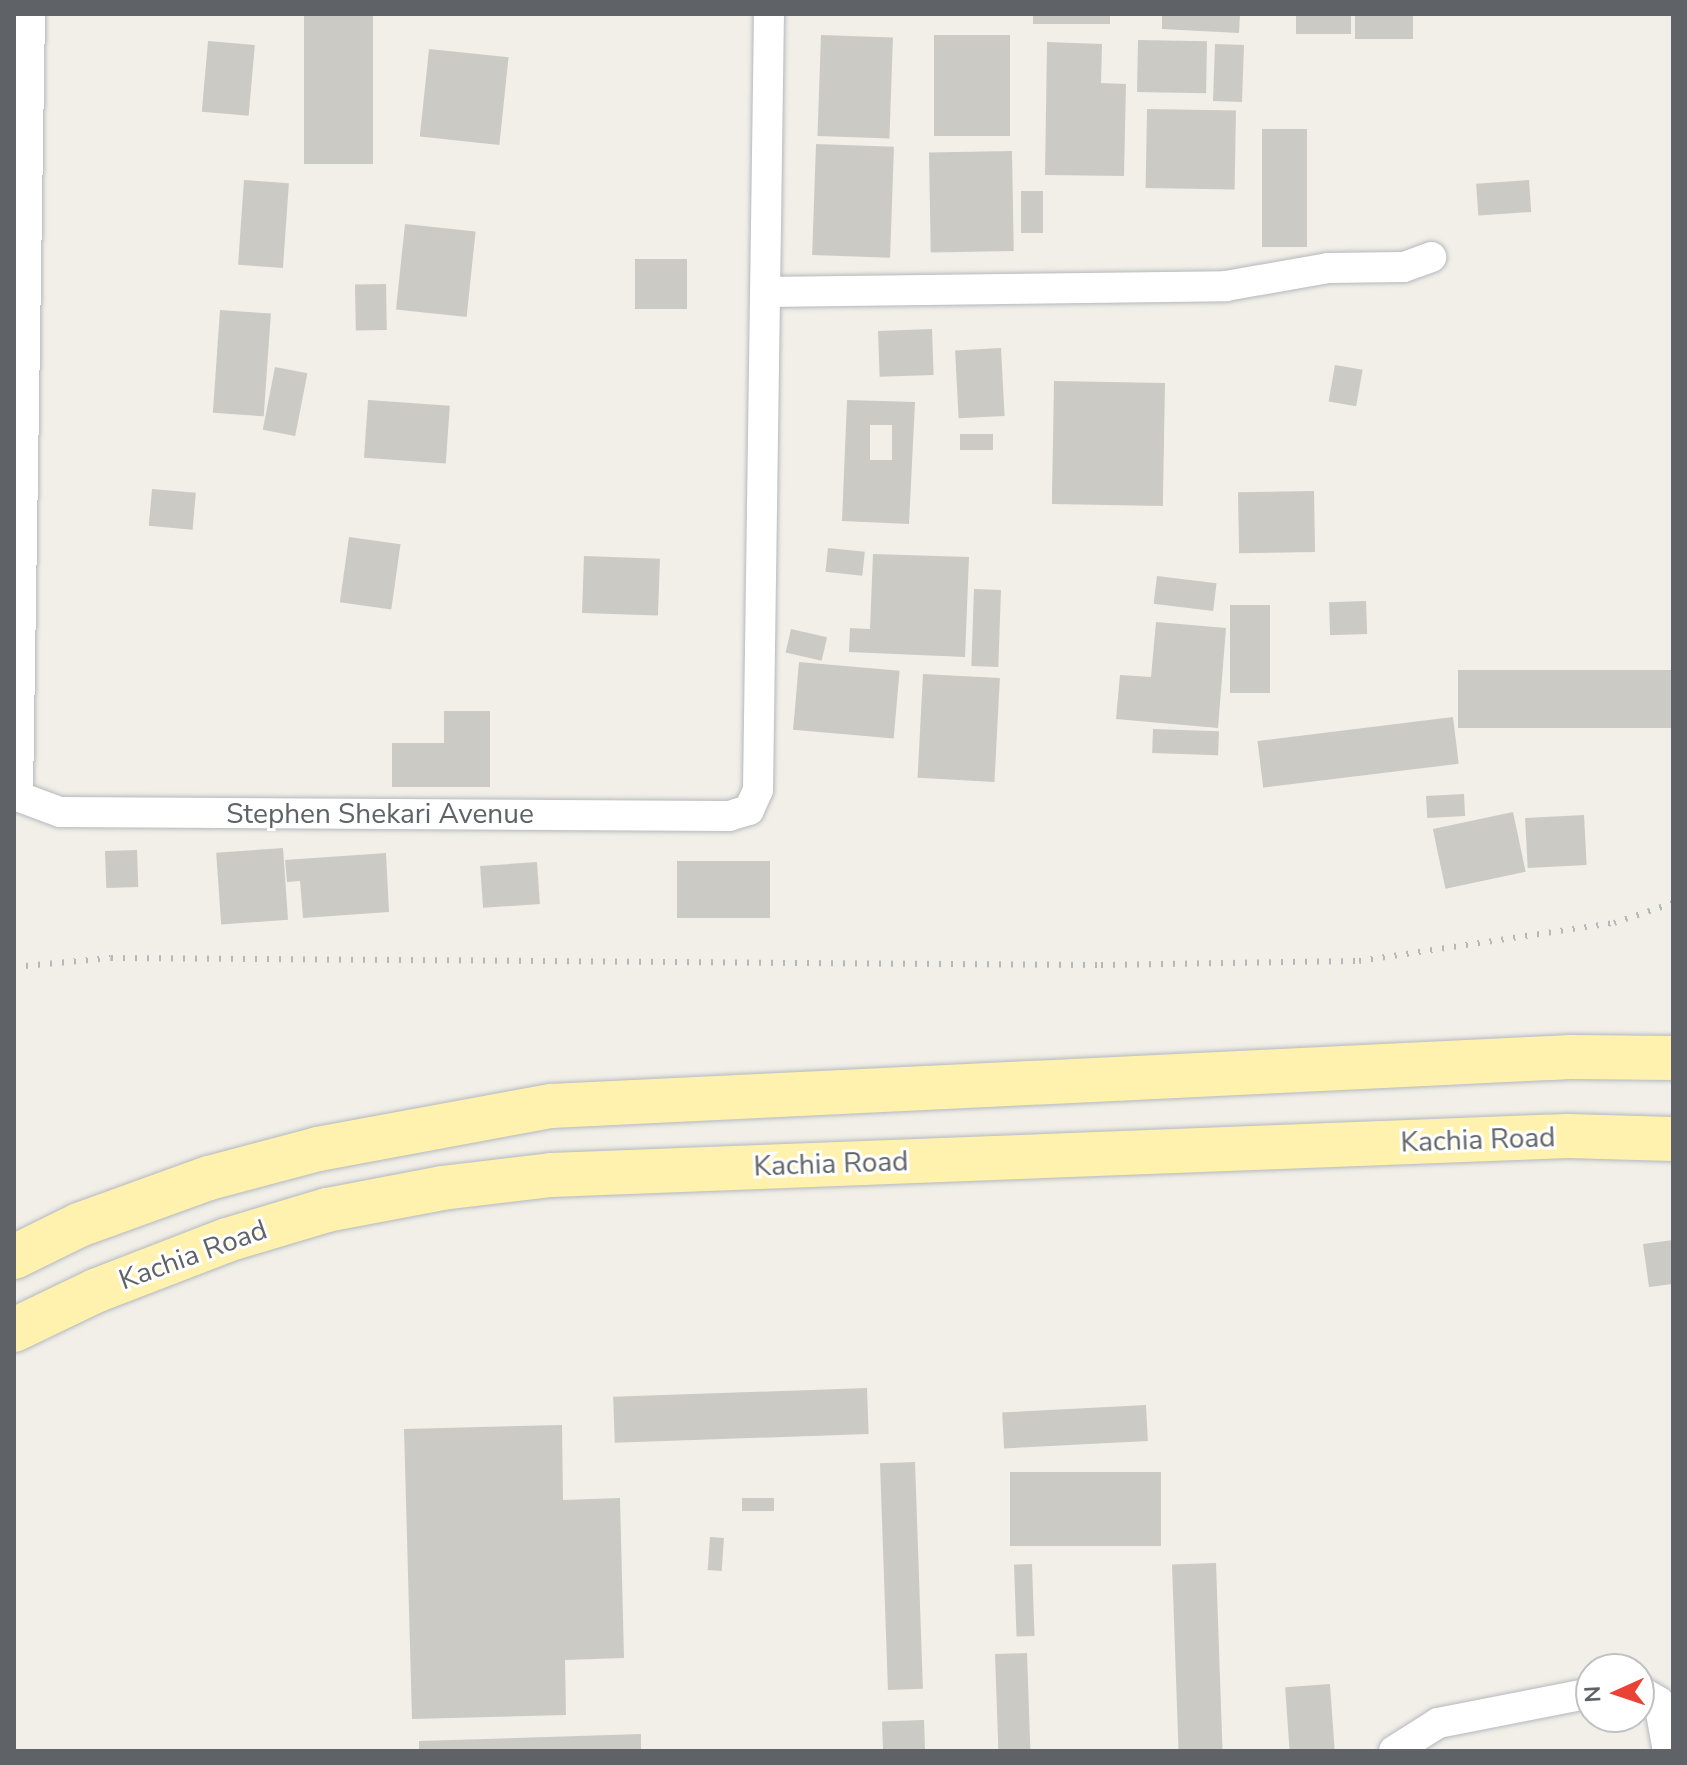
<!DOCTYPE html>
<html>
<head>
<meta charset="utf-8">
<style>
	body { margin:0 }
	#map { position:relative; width:1687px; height:1765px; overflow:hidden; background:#f1efe8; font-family:"Nunito Sans",sans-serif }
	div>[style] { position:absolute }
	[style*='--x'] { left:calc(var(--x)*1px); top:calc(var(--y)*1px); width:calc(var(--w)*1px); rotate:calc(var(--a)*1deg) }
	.building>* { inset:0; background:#cccac5; transform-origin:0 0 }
	.roads { filter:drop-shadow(0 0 2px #b5b8bc) drop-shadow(0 0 2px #b5b8bc) }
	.street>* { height:30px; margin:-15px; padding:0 15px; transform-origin:15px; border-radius:15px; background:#fff }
	.primary>* { height:44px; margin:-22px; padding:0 22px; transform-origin:22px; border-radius:22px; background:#fff2af }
	.rail>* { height:6px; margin-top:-3px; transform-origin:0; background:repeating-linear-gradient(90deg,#b6b7b8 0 2px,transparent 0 12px) }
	span { translate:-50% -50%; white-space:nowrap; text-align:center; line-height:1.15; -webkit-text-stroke:6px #fff; paint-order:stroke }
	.street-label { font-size:28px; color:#5f6368 }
	.frame { position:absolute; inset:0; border:16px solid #5f6368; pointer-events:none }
	.north { position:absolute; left:1575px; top:1653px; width:80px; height:80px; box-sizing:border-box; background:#fff; border:2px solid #bfc1c3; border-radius:50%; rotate:267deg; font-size:22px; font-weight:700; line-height:32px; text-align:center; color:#5f6368 }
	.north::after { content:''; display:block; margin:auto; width:28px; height:36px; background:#ea4335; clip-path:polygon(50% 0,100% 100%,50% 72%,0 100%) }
</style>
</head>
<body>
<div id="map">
	<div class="building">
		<div style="left:304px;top:14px;width:69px;height:150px"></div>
		<div style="left:1033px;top:14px;width:77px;height:10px"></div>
		<div style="clip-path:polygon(1162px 14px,1240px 14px,1239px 33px,1162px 29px)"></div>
		<div style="left:1296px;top:14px;width:55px;height:20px"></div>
		<div style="left:1355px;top:14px;width:58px;height:25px"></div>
		<div style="left:821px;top:35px;width:72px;height:101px;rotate:2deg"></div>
		<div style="left:934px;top:35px;width:76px;height:101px"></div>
		<div style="left:1138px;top:40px;width:69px;height:52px;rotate:1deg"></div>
		<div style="left:208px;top:41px;width:47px;height:71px;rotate:5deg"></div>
		<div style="clip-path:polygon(1047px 42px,1102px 44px,1101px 83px,1126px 84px,1124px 176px,1045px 175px)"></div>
		<div style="left:1215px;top:44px;width:29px;height:57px;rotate:2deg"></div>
		<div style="left:429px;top:49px;width:80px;height:88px;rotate:6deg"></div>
		<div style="left:1147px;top:109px;width:89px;height:79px;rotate:1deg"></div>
		<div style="left:1262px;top:129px;width:45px;height:118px"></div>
		<div style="left:816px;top:144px;width:78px;height:111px;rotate:2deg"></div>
		<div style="left:1012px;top:151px;width:100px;height:83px;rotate:89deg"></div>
		<div style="left:244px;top:180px;width:45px;height:85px;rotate:4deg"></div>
		<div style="left:1529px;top:180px;width:32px;height:53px;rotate:86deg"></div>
		<div style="left:1043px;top:191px;width:42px;height:22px;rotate:90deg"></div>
		<div style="left:405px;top:224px;width:71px;height:86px;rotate:6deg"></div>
		<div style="left:635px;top:259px;width:52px;height:50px"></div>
		<div style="left:386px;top:284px;width:46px;height:31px;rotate:89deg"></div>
		<div style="left:220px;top:310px;width:51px;height:103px;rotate:4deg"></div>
		<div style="left:932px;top:329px;width:46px;height:54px;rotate:88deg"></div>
		<div style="left:1001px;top:348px;width:68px;height:46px;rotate:87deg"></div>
		<div style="left:1335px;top:365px;width:28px;height:37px;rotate:10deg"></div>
		<div style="left:275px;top:367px;width:33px;height:64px;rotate:11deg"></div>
		<div style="left:1054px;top:381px;width:111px;height:123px;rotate:1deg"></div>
		<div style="left:368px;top:400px;width:82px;height:58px;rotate:4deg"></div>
		<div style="clip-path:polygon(evenodd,847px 400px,915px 402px,909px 524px,842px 521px,847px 400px,870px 425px,892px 425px,892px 460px,870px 460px,870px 425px)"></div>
		<div style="left:960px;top:434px;width:33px;height:16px"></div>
		<div style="left:152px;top:489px;width:44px;height:37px;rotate:5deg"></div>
		<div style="left:1314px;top:491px;width:61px;height:76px;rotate:89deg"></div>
		<div style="left:349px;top:537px;width:52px;height:66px;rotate:8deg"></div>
		<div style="left:828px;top:548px;width:37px;height:24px;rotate:6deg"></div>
		<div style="clip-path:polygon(873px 554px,969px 557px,965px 657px,849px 652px,850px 628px,870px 629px)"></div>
		<div style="left:584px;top:556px;width:76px;height:57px;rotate:2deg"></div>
		<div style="left:1157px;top:576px;width:60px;height:28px;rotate:7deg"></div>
		<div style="left:974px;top:589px;width:27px;height:77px;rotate:2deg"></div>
		<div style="left:1366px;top:601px;width:33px;height:37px;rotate:88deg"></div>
		<div style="left:1230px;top:605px;width:40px;height:88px"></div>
		<div style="clip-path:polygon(1156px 622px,1226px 628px,1218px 728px,1116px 719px,1120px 675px,1151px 677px)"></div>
		<div style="left:791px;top:629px;width:37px;height:24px;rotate:13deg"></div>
		<div style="left:799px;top:662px;width:101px;height:68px;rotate:5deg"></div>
		<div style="left:1673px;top:670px;width:58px;height:215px;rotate:90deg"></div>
		<div style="left:923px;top:674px;width:77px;height:104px;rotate:3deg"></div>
		<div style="clip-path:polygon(444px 711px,490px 711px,490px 787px,392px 787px,392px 743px,444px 743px)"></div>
		<div style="left:1453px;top:717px;width:47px;height:197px;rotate:83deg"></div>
		<div style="left:1153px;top:729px;width:66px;height:24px;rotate:2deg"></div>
		<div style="left:1464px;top:794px;width:22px;height:38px;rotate:87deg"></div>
		<div style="left:1513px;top:812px;width:61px;height:82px;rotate:78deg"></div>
		<div style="left:1584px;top:815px;width:50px;height:59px;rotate:87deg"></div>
		<div style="left:283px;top:848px;width:72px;height:67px;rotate:86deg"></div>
		<div style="left:137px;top:850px;width:37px;height:32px;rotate:88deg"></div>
		<div style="clip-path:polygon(386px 853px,389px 912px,303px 918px,300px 881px,287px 882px,285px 860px)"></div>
		<div style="left:677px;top:861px;width:93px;height:57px"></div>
		<div style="left:537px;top:862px;width:42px;height:57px;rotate:86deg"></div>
		<div style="clip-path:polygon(1673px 1240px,1673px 1284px,1649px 1287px,1643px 1244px)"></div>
		<div style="left:867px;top:1388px;width:46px;height:254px;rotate:88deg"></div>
		<div style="left:1146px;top:1405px;width:36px;height:144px;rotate:87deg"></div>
		<div style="clip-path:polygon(562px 1425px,563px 1500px,620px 1498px,624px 1658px,565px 1660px,566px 1715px,412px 1719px,404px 1429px)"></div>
		<div style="left:915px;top:1462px;width:227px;height:35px;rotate:88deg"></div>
		<div style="left:1010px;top:1472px;width:151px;height:74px"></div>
		<div style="left:742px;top:1498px;width:32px;height:13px"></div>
		<div style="left:710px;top:1537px;width:14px;height:33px;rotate:4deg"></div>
		<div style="left:1216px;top:1563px;width:188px;height:44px;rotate:88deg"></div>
		<div style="left:1032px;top:1564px;width:72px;height:18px;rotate:88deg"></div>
		<div style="left:1027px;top:1653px;width:98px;height:32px;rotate:88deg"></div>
		<div style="left:1330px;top:1684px;width:67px;height:45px;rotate:86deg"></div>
		<div style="left:924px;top:1720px;width:31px;height:42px;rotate:88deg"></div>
		<div style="clip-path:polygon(641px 1734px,641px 1751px,419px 1751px,419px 1741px)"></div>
	</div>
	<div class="roads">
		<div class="street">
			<div style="--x:765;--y:292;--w:461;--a:-0.7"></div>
			<div style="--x:1226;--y:286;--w:104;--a:-10"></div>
			<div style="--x:1328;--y:268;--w:76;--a:-0.8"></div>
			<div style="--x:1404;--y:267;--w:29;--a:-20"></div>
			<div style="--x:18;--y:794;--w:780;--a:-89.12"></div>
			<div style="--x:14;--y:795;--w:49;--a:20.3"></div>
			<div style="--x:60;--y:812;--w:669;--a:0.34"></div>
			<div style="--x:729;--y:816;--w:21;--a:-17"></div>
			<div style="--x:749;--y:810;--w:22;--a:-66"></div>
			<div style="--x:758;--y:790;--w:776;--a:-89.19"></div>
			<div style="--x:1639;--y:1690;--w:23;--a:31"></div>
			<div style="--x:1659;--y:1702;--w:50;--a:79.6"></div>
			<div style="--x:1394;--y:1751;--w:52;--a:-32.5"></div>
			<div style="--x:1438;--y:1723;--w:156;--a:-11.1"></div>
		</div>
		<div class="primary">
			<div style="--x:14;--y:1257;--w:72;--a:-26.2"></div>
			<div style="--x:79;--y:1225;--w:138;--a:-19.9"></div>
			<div style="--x:209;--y:1178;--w:113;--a:-14.9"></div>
			<div style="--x:318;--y:1149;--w:237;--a:-10.5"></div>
			<div style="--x:551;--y:1106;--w:1021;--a:-2.75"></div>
			<div style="--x:1571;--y:1057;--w:102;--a:0.6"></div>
			<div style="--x:14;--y:1330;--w:90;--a:-25.7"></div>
			<div style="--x:95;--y:1291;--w:142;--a:-21.1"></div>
			<div style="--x:227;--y:1240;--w:104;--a:-16.7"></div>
			<div style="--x:327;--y:1210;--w:117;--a:-10.8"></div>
			<div style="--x:442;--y:1188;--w:110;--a:-6.8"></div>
			<div style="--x:551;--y:1175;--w:1018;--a:-2.2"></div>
			<div style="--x:1568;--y:1136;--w:105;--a:1.6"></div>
		</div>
	</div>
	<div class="rail">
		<div style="--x:14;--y:967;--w:97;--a:-5.3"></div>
		<div style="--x:111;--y:958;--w:990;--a:0.41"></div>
		<div style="--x:1101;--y:965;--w:258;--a:-0.9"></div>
		<div style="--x:1359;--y:961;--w:258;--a:-8.5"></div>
		<div style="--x:1614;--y:923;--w:62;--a:-18.7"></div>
	</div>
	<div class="street-label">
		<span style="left:380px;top:814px">Stephen Shekari Avenue</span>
		<span style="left:1478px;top:1140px;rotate:-2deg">Kachia Road</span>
		<span style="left:831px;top:1164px;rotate:-2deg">Kachia Road</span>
		<span style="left:193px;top:1255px;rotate:-20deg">Kachia Road</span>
	</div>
	<div class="frame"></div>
	<div class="north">N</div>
</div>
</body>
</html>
